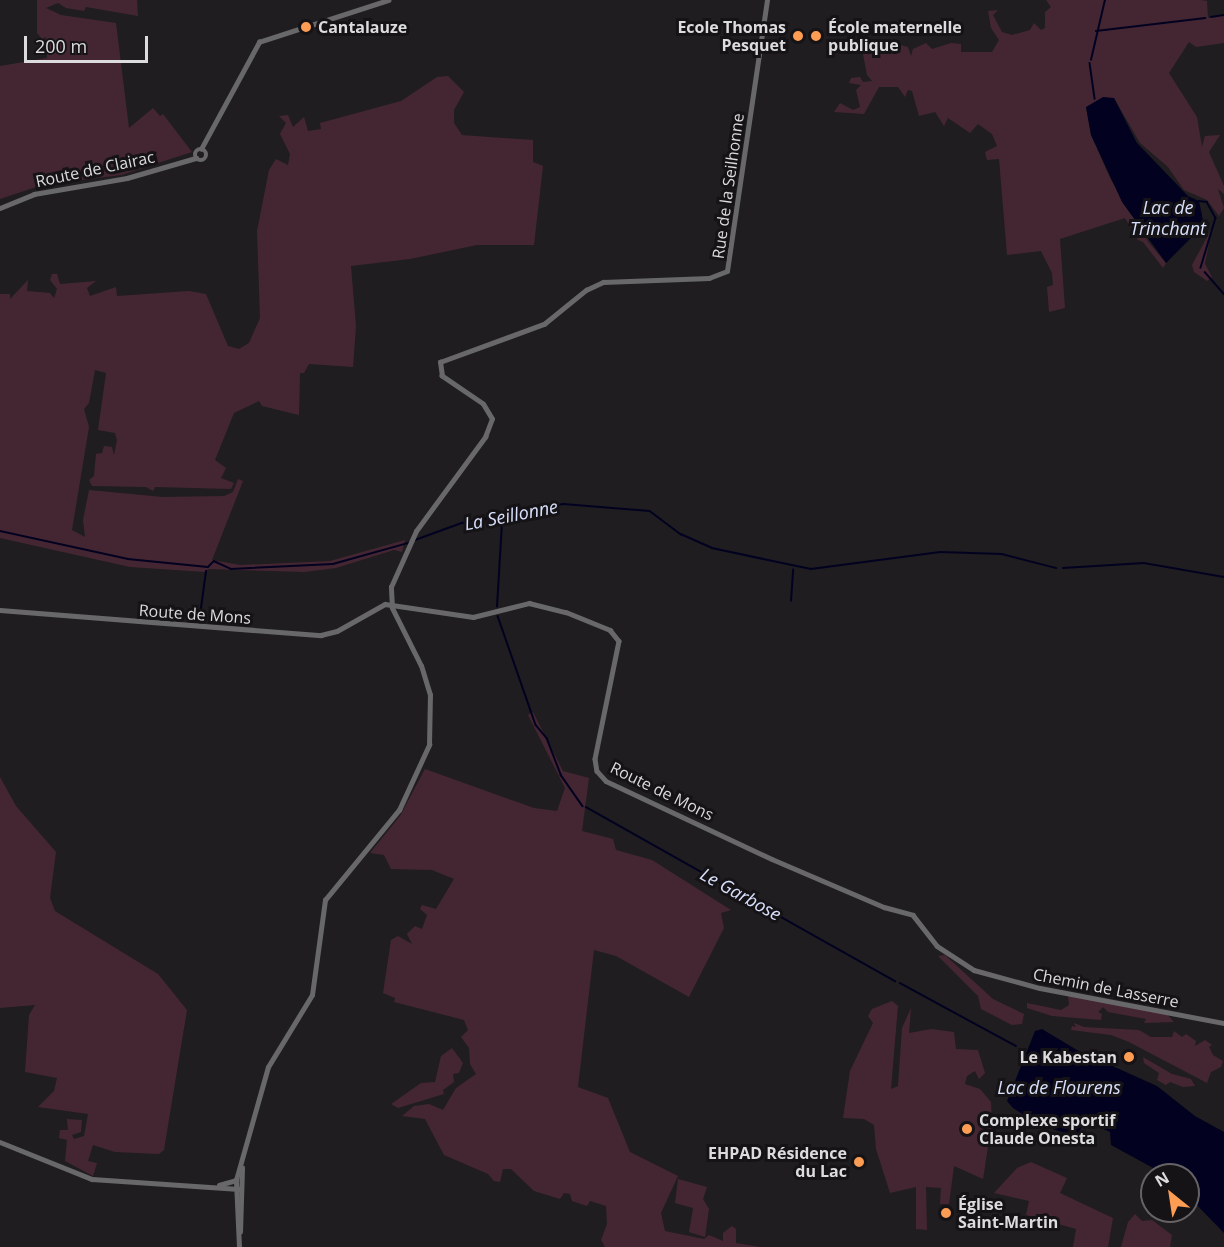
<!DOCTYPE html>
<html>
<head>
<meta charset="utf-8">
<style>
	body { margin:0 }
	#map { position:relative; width:1224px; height:1247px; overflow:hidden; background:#1f1d20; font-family:"Open Sans",sans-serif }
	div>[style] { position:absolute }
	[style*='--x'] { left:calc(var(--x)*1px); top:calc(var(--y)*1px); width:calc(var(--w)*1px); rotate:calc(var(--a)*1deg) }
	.green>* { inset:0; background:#442632 }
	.water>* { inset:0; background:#020220 }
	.stream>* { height:1.5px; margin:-0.75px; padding:0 0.75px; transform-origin:0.75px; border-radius:0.75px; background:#020220 }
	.minor>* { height:4.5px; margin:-2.25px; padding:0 2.25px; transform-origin:2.25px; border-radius:2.25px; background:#68686a }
	.minor>.ring { margin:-2.25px; padding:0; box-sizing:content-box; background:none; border:4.5px solid #68686a; border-radius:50% }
	.dots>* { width:16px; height:16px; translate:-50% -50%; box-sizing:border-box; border:3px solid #151316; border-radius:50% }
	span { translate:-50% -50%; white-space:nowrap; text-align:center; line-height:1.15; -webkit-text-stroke:6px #151316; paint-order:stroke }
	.poi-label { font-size:16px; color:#dcdbdd; font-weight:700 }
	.left { translate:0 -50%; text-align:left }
	.right { translate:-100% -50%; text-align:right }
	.street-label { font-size:16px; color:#dcdbdd }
	.water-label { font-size:18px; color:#d8e0fc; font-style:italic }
	.north { position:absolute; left:1140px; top:1163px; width:60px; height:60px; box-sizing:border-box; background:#151316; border:2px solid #656366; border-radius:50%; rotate:330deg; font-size:16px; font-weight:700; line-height:24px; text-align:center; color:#dcdbdd }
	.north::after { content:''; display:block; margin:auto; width:21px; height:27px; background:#fd9d54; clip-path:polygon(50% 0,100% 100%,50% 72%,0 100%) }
	.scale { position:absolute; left:24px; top:36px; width:124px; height:27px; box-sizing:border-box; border:3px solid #dcdbdd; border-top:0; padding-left:8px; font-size:18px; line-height:21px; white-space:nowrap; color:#dcdbdd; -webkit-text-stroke:4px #151316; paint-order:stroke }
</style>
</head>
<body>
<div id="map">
	<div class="green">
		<div style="clip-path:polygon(37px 0,137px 0,138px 16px,86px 7px,84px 11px,66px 8px,58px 3px,46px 8px,61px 15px,116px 23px,129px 128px,153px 108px,160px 116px,163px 114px,192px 152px,121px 175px,42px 185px,0 199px,0 66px,47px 58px,46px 37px,42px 39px,37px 33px)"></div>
		<div style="clip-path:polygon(1046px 0,1201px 0,1207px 1px,1208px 18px,1224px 15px,1224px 43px,1196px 47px,1189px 42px,1169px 73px,1197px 117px,1202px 147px,1205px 136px,1220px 135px,1209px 152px,1224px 186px,1224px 194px,1218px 189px,1224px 208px,1219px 216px,1207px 200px,1184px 190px,1168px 167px,1140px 143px,1114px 98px,1086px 108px,1091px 135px,1111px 180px,1149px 243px,1166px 263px,1163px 268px,1143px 242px,1138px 240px,1125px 218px,1060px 239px,1065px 308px,1049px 312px,1047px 287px,1053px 285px,1052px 273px,1041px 251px,1007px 255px,999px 159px,987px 160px,985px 152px,997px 146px,992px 134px,978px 124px,970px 133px,948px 118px,944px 126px,935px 112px,919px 116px,912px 91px,908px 90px,905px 97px,898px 87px,879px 87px,864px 114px,834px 112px,840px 103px,853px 110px,860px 107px,856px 90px,861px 85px,849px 83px,851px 78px,860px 77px,863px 82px,872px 81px,867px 75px,863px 54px,871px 43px,886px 41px,908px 47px,911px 56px,913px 49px,926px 43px,932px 49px,951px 43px,961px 44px,961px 52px,992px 52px,999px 40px,991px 28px,988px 11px,998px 10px,993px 15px,1002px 32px,1012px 35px,1030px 30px,1034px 23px,1041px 30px,1045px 28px,1045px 12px,1051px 7px)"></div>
		<div style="clip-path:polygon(448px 76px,464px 92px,454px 110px,454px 123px,462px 135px,533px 140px,533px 162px,543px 166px,534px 245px,477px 245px,410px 259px,351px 266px,356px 326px,353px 367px,309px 364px,304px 373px,300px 373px,299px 415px,262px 406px,259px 401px,234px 413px,215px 460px,226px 468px,221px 478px,234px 483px,231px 489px,155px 487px,153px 491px,146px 487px,92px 486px,89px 480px,94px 476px,96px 454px,102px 453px,104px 446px,112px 447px,114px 455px,117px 440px,115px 433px,98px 430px,106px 373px,95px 370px,89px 403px,84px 409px,89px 427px,72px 530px,85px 537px,83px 520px,89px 490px,163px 497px,224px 496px,233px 492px,238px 479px,243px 481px,212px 560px,240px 565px,330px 561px,405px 540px,402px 552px,394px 550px,336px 568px,304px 572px,208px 569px,205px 572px,130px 567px,0 538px,0 294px,10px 294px,10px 299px,28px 280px,27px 291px,50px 293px,54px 298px,57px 289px,50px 280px,52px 274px,57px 274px,60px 284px,96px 281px,87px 288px,90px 296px,116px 287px,117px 296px,189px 291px,206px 294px,228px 346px,239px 349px,249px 343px,260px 318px,257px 231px,269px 170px,276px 159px,288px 165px,290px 154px,280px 134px,286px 123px,279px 116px,288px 115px,293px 127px,304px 117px,308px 131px,321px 129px,320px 123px,401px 101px,437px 77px)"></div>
		<div style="clip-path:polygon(1212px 228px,1205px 264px,1212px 277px,1207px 281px,1194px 272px,1192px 265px)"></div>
		<div style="clip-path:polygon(533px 712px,563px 771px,589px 778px,582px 831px,613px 839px,616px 850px,652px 860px,731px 910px,721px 913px,724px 928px,689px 997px,616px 956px,594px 950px,578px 1087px,608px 1098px,630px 1152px,678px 1176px,661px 1213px,665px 1231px,704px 1239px,709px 1235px,723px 1241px,723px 1233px,732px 1226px,736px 1229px,736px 1243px,760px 1247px,605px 1247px,601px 1240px,607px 1224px,606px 1206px,590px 1201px,587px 1206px,572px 1201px,570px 1194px,564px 1193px,560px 1199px,534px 1191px,511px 1169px,503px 1169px,500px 1182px,494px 1181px,488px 1174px,444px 1155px,425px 1119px,402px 1116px,414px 1106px,429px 1104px,443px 1110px,456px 1088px,476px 1074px,470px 1064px,469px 1048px,461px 1037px,468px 1030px,464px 1020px,394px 1002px,395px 998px,383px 993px,391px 940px,398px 936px,412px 944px,407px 934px,415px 926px,422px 929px,427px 915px,420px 909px,422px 905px,436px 909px,454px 879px,432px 870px,391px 869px,384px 855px,370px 853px,400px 816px,425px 769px,534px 808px,557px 811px,565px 788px,528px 715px)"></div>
		<div style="clip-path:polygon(0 777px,16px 806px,56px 852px,50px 898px,55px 911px,158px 974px,187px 1010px,164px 1150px,159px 1154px,115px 1152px,93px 1145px,88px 1161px,97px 1163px,93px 1176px,65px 1161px,67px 1140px,59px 1138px,60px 1130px,68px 1130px,67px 1119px,82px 1120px,81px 1132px,72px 1135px,74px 1139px,84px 1136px,88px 1114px,38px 1107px,54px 1091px,57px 1078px,25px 1072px,29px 1015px,35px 1005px,0 1008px)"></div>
		<div style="clip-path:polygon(945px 955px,993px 999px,1024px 1014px,1022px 1024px,1012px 1025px,981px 1009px,978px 996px,938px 956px)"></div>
		<div style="clip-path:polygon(1068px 996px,1165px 1012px,1174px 1022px,1144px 1023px,1146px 1019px,1108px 1012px,1103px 1007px,1098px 1012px,1102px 1014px,1101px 1020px,1052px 1016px,1027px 1008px,1027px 1003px,1061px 1010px,1069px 1005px)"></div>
		<div style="clip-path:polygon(892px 1001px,898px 1006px,891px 1089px,898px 1086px,902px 1028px,911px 1008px,909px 1033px,931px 1029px,954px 1032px,956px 1049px,978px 1050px,985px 1073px,979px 1079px,975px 1071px,967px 1076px,965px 1084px,980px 1089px,991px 1102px,992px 1121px,983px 1179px,954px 1166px,949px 1204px,940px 1204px,941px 1188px,926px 1187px,927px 1230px,916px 1229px,916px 1187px,890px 1193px,876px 1149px,874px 1125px,864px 1119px,843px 1118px,850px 1071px,873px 1023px,868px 1016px,872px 1009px)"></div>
		<div style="clip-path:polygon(1074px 1023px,1084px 1027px,1139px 1030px,1151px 1037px,1172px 1037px,1174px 1031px,1182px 1037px,1186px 1034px,1196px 1041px,1195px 1046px,1205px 1040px,1212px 1045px,1209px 1047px,1213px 1055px,1223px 1061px,1221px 1067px,1211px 1072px,1207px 1083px,1129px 1042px,1111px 1035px,1071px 1030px,1072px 1026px,1076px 1027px)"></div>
		<div style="clip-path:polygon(452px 1048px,463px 1063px,459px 1073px,453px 1074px,454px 1082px,443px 1090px,444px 1094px,398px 1108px,391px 1104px,421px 1083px,435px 1082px,441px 1056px)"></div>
		<div style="clip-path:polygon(1143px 1057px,1172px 1074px,1191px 1079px,1195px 1086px,1183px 1087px,1170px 1082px,1166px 1085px,1157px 1080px,1159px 1073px,1144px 1063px)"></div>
		<div style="clip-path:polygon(1031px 1162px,1067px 1178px,1060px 1193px,1113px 1218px,1108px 1247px,1073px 1247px,1076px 1229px,1026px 1215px,1029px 1201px,994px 1193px,1017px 1168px)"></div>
		<div style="clip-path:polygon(678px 1179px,707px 1187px,703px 1199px,709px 1209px,705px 1237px,689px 1232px,693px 1208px,675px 1203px)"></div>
		<div style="clip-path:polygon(1135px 1214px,1142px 1221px,1152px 1220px,1172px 1235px,1170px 1247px,1121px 1247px,1128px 1222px)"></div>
	</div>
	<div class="water">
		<div style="clip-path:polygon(1103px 97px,1114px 98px,1137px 143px,1188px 196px,1199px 201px,1204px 225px,1166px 263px,1122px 202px,1091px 135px,1086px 107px)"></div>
		<div style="clip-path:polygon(1042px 1029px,1077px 1050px,1157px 1086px,1195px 1116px,1224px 1132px,1224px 1233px,1189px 1197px,1188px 1175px,1166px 1175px,1111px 1145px,1110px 1132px,1099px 1127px,1084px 1122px,1077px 1137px,1040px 1125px,1013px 1108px,1007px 1101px,1035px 1031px)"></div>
	</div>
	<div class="stream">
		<div style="--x:1211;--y:17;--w:13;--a:-9"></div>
		<div style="--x:1096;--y:31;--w:110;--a:-6.8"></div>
		<div style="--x:1091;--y:60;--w:62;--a:-76.9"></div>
		<div style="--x:1090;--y:63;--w:36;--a:82"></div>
		<div style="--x:1199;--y:201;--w:8;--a:7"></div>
		<div style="--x:1207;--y:202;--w:18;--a:61"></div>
		<div style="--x:1216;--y:218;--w:52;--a:106.7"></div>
		<div style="--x:1205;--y:272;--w:29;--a:49"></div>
		<div style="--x:0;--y:531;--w:131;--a:12.3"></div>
		<div style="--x:128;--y:559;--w:80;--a:5.7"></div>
		<div style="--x:208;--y:567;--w:8;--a:-45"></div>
		<div style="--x:214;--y:561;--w:19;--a:25"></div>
		<div style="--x:231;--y:569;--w:102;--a:-2.8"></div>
		<div style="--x:333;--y:564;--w:78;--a:-15.6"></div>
		<div style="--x:415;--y:540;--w:50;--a:-19.9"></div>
		<div style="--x:462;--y:523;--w:104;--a:-10.6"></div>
		<div style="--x:564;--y:504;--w:86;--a:4.7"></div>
		<div style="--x:650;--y:511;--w:39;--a:37"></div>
		<div style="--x:681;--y:534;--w:34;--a:24"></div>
		<div style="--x:712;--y:548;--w:101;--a:12"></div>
		<div style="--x:811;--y:569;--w:130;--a:-7.5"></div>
		<div style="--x:940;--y:552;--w:62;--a:1.8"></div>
		<div style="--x:1002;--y:554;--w:56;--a:14.5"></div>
		<div style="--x:1063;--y:568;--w:81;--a:-3.5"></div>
		<div style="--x:1144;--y:563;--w:81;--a:9.9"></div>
		<div style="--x:791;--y:601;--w:31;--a:-86"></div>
		<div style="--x:497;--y:607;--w:84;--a:-86.6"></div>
		<div style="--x:498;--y:616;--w:115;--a:70.8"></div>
		<div style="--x:536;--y:725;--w:17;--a:50"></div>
		<div style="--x:547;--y:738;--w:40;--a:69"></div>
		<div style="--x:561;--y:775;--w:38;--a:55"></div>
		<div style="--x:199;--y:623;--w:52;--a:-82.3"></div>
		<div style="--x:586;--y:807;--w:355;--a:29.4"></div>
		<div style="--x:900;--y:983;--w:132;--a:28.5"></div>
	</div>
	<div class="minor">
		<div class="ring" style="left:195px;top:149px;width:7.5px;height:7.5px"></div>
		<div style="--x:201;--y:149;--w:122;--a:-61.5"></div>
		<div style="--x:259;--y:42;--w:136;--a:-18"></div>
		<div style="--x:0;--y:208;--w:37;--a:-22"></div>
		<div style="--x:34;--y:194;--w:94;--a:-9.8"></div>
		<div style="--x:127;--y:178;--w:72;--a:-16.2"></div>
		<div style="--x:0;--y:610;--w:322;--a:4.5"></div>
		<div style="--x:321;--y:635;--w:16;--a:-14"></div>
		<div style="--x:337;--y:631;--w:55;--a:-29.4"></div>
		<div style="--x:385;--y:604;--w:89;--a:8.4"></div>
		<div style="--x:473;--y:617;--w:58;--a:-14"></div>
		<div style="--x:529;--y:603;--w:38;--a:14"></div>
		<div style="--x:566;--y:612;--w:48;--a:22.2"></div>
		<div style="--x:610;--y:630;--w:14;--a:51"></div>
		<div style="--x:619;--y:641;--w:120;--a:101.5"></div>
		<div style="--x:595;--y:759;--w:12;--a:81"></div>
		<div style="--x:597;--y:771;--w:13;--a:48"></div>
		<div style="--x:606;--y:781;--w:183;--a:25.2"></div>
		<div style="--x:772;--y:859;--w:122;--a:23.2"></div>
		<div style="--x:884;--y:907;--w:30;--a:15"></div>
		<div style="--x:913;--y:915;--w:39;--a:52"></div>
		<div style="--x:937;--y:946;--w:44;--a:33"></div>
		<div style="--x:974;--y:970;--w:68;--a:15.3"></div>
		<div style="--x:1040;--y:988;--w:187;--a:10.8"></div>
		<div style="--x:0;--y:1142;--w:99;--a:21.9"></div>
		<div style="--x:92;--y:1179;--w:147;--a:3.9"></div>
		<div style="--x:219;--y:1185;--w:18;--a:-16"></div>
		<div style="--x:240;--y:1232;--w:64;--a:-88.2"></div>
		<div style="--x:239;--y:1247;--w:67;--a:-92.6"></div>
		<div style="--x:236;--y:1180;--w:117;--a:-74.2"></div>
		<div style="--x:268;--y:1067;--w:84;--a:-58.6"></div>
		<div style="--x:312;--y:995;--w:96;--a:-82.2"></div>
		<div style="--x:325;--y:900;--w:117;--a:-50.6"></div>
		<div style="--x:399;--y:810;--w:72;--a:-65.2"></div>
		<div style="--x:429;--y:745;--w:50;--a:-88.9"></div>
		<div style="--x:430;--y:695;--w:30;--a:-107"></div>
		<div style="--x:421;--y:666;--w:65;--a:-116.6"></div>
		<div style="--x:392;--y:608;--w:21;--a:-93"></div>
		<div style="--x:391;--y:587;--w:61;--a:-65.9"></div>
		<div style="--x:416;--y:531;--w:117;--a:-53.7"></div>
		<div style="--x:485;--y:437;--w:19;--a:-69"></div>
		<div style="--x:492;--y:419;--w:17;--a:-121"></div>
		<div style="--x:483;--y:404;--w:50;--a:-145.7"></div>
		<div style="--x:442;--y:376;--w:14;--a:-98"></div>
		<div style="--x:440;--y:362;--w:111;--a:-20.1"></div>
		<div style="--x:544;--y:324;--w:54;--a:-39"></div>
		<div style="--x:586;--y:290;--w:19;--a:-25"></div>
		<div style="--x:603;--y:282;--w:106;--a:-2.2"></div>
		<div style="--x:709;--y:278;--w:19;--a:-21"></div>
		<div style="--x:727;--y:271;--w:274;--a:-81.6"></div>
	</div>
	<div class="dots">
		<div style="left:306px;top:27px;background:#fd9d54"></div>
		<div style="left:798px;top:36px;background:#fd9d54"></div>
		<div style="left:816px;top:36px;background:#fd9d54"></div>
		<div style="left:1129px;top:1057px;background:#fd9d54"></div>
		<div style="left:967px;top:1129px;background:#fd9d54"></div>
		<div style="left:859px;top:1162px;background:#fd9d54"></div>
		<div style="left:946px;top:1213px;background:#fd9d54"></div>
	</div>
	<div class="poi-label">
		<span class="left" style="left:318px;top:27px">Cantalauze</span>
		<span class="right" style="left:786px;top:36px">Ecole Thomas<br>Pesquet</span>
		<span class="left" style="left:828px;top:36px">École maternelle<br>publique</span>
		<span class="right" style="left:1117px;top:1057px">Le Kabestan</span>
		<span class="left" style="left:979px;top:1129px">Complexe sportif<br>Claude Onesta</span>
		<span class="right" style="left:847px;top:1162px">EHPAD Résidence<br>du Lac</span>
		<span class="left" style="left:958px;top:1213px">Église<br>Saint-Martin</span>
	</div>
	<div class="street-label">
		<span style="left:95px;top:169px;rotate:-12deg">Route de Clairac</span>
		<span style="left:728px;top:186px;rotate:-82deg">Rue de la Seilhonne</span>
		<span style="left:195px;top:614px;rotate:4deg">Route de Mons</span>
		<span style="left:662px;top:791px;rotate:26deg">Route de Mons</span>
		<span style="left:1106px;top:988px;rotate:11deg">Chemin de Lasserre</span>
	</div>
	<div class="water-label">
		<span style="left:1168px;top:218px">Lac de<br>Trinchant</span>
		<span style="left:511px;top:515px;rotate:-11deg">La Seillonne</span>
		<span style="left:741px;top:894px;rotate:29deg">Le Garbose</span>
		<span style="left:1059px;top:1087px">Lac de Flourens</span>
	</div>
	<div class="north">N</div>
	<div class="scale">200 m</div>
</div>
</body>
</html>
